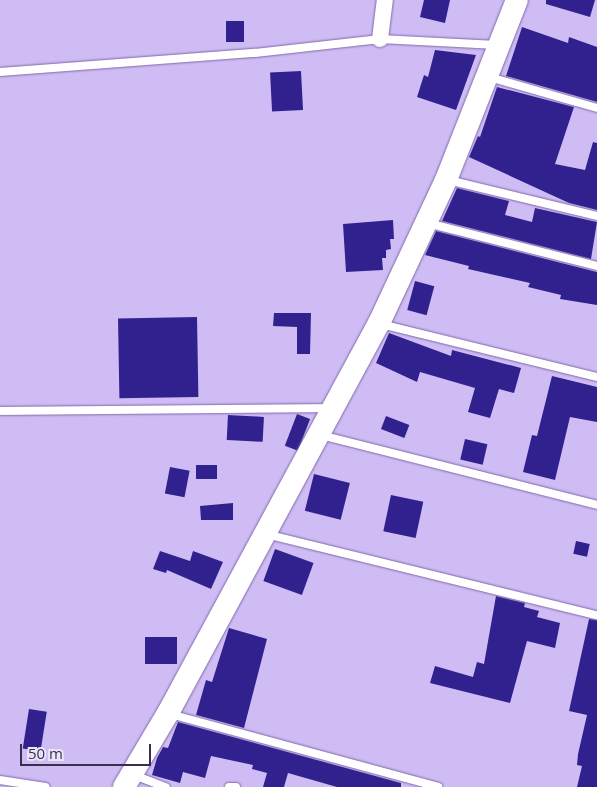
<!DOCTYPE html>
<html>
<head>
<meta charset="utf-8">
<style>
	body { margin:0 }
	#map { position:relative; width:597px; height:787px; overflow:hidden; background:#cfbcf5; font-family:"Open Sans",sans-serif }
	div>[style] { position:absolute }
	[style*='--x'] { left:calc(var(--x)*1px); top:calc(var(--y)*1px); width:calc(var(--w)*1px); rotate:calc(var(--a)*1deg) }
	.building>* { inset:0; background:#31218f; transform-origin:0 0 }
	.roads { filter:drop-shadow(0 0 1px #8069aa) drop-shadow(0 0 1px #8069aa) }
	.lane>* { height:8px; margin:-4px; padding:0 4px; transform-origin:4px; border-radius:4px; background:#fff }
	.street>* { height:16px; margin:-8px; padding:0 8px; transform-origin:8px; border-radius:8px; background:#fff }
	.secondary>* { height:22px; margin:-11px; padding:0 11px; transform-origin:11px; border-radius:11px; background:#fff }
	span { translate:-50% -50%; white-space:nowrap; text-align:center; line-height:1.15; -webkit-text-stroke:5px #ebe4fa; paint-order:stroke }
	.scale { position:absolute; left:20px; top:744px; width:131px; height:22px; box-sizing:border-box; border:2px solid #392f4b; border-top:0; padding-left:6px; font-size:15px; line-height:18px; white-space:nowrap; color:#392f4b; -webkit-text-stroke:4px #ebe4fa; paint-order:stroke }
</style>
</head>
<body>
<div id="map">
	<div class="building">
		<div style="clip-path:polygon(424px 0,450px 0,445px 23px,420px 17px)"></div>
		<div style="clip-path:polygon(546px 0,595px 0,590px 17px,546px 4px)"></div>
		<div style="left:226px;top:21px;width:18px;height:21px"></div>
		<div style="clip-path:polygon(522px 27px,568px 43px,569px 37px,597px 47px,597px 102px,506px 76px)"></div>
		<div style="clip-path:polygon(435px 50px,476px 55px,456px 110px,417px 97px,424px 75px,428px 77px)"></div>
		<div style="left:301px;top:71px;width:39px;height:31px;rotate:87deg"></div>
		<div style="clip-path:polygon(497px 87px,574px 107px,555px 164px,585px 170px,593px 142px,597px 143px,597px 210px,569px 203px,469px 157px,478px 136px,480px 137px)"></div>
		<div style="clip-path:polygon(457px 188px,509px 201px,505px 215px,532px 222px,535px 208px,597px 222px,591px 259px,442px 221px)"></div>
		<div style="clip-path:polygon(393px 220px,394px 239px,390px 239px,391px 249px,386px 250px,386px 258px,382px 258px,383px 270px,346px 272px,343px 224px)"></div>
		<div style="clip-path:polygon(436px 231px,597px 272px,597px 305px,560px 299px,561px 295px,528px 287px,530px 283px,468px 269px,469px 266px,425px 255px)"></div>
		<div style="left:415px;top:281px;width:20px;height:30px;rotate:15deg"></div>
		<div style="clip-path:polygon(274px 313px,311px 313px,310px 354px,297px 354px,297px 327px,273px 326px)"></div>
		<div style="left:197px;top:317px;width:80px;height:79px;rotate:89deg"></div>
		<div style="clip-path:polygon(389px 333px,451px 356px,452px 350px,521px 368px,514px 393px,499px 389px,490px 418px,468px 412px,475px 388px,420px 372px,417px 382px,376px 363px)"></div>
		<div style="clip-path:polygon(552px 376px,597px 387px,597px 422px,570px 417px,555px 480px,523px 472px,532px 435px,537px 436px)"></div>
		<div style="left:297px;top:414px;width:14px;height:34px;rotate:21deg"></div>
		<div style="left:228px;top:415px;width:36px;height:25px;rotate:3deg"></div>
		<div style="left:386px;top:416px;width:25px;height:14px;rotate:21deg"></div>
		<div style="left:465px;top:439px;width:23px;height:21px;rotate:13deg"></div>
		<div style="left:196px;top:465px;width:21px;height:14px"></div>
		<div style="left:170px;top:467px;width:20px;height:27px;rotate:11deg"></div>
		<div style="left:314px;top:474px;width:37px;height:38px;rotate:14deg"></div>
		<div style="left:391px;top:495px;width:33px;height:37px;rotate:12deg"></div>
		<div style="clip-path:polygon(233px 503px,233px 520px,201px 520px,200px 506px)"></div>
		<div style="left:576px;top:541px;width:14px;height:13px;rotate:12deg"></div>
		<div style="left:275px;top:549px;width:41px;height:34px;rotate:20deg"></div>
		<div style="clip-path:polygon(160px 551px,190px 561px,193px 551px,223px 562px,211px 589px,167px 570px,166px 573px,153px 569px)"></div>
		<div style="clip-path:polygon(496px 596px,525px 603px,524px 607px,539px 611px,537px 617px,560px 623px,555px 648px,527px 641px,510px 703px,430px 683px,435px 666px,473px 677px,477px 662px,484px 664px)"></div>
		<div style="clip-path:polygon(589px 619px,597px 620px,597px 787px,577px 787px,582px 766px,577px 765px,578px 754px,587px 715px,569px 711px)"></div>
		<div style="clip-path:polygon(229px 628px,267px 639px,244px 728px,196px 715px,206px 680px,212px 682px)"></div>
		<div style="left:177px;top:637px;width:27px;height:32px;rotate:90deg"></div>
		<div style="left:29px;top:709px;width:18px;height:40px;rotate:9deg"></div>
		<div style="clip-path:polygon(178px 722px,401px 783px,401px 787px,337px 787px,288px 773px,284px 787px,263px 787px,267px 773px,252px 769px,253px 765px,211px 756px,205px 778px,183px 772px,180px 783px,152px 775px,157px 758px,163px 747px,168px 748px)"></div>
	</div>
	<div class="roads">
		<div class="lane">
			<div style="--x:0;--y:72;--w:256;--a:-4.3"></div>
			<div style="--x:255;--y:53;--w:126;--a:-6.4"></div>
			<div style="--x:380;--y:39;--w:117;--a:2.9"></div>
			<div style="--x:489;--y:77;--w:112;--a:16"></div>
			<div style="--x:448;--y:180;--w:153;--a:13.6"></div>
			<div style="--x:427;--y:223;--w:175;--a:14.2"></div>
			<div style="--x:381;--y:324;--w:222;--a:13.8"></div>
			<div style="--x:0;--y:411;--w:331;--a:-0.5"></div>
			<div style="--x:321;--y:435;--w:285;--a:14.2"></div>
			<div style="--x:266;--y:534;--w:341;--a:13.8"></div>
			<div style="--x:170;--y:714;--w:278;--a:15.2"></div>
			<div style="--x:134;--y:775;--w:34;--a:21"></div>
			<div style="--x:0;--y:780;--w:46;--a:8.8"></div>
			<div style="--x:229;--y:787;--w:7;--a:0"></div>
		</div>
		<div class="street">
			<div style="--x:380;--y:39;--w:39;--a:-83"></div>
		</div>
		<div class="secondary">
			<div style="--x:124;--y:787;--w:86;--a:-59.3"></div>
			<div style="--x:168;--y:713;--w:443;--a:-61.6"></div>
			<div style="--x:379;--y:323;--w:158;--a:-64.9"></div>
			<div style="--x:446;--y:180;--w:193;--a:-68.5"></div>
		</div>
	</div>
	<div class="scale">50 m</div>
</div>
</body>
</html>
